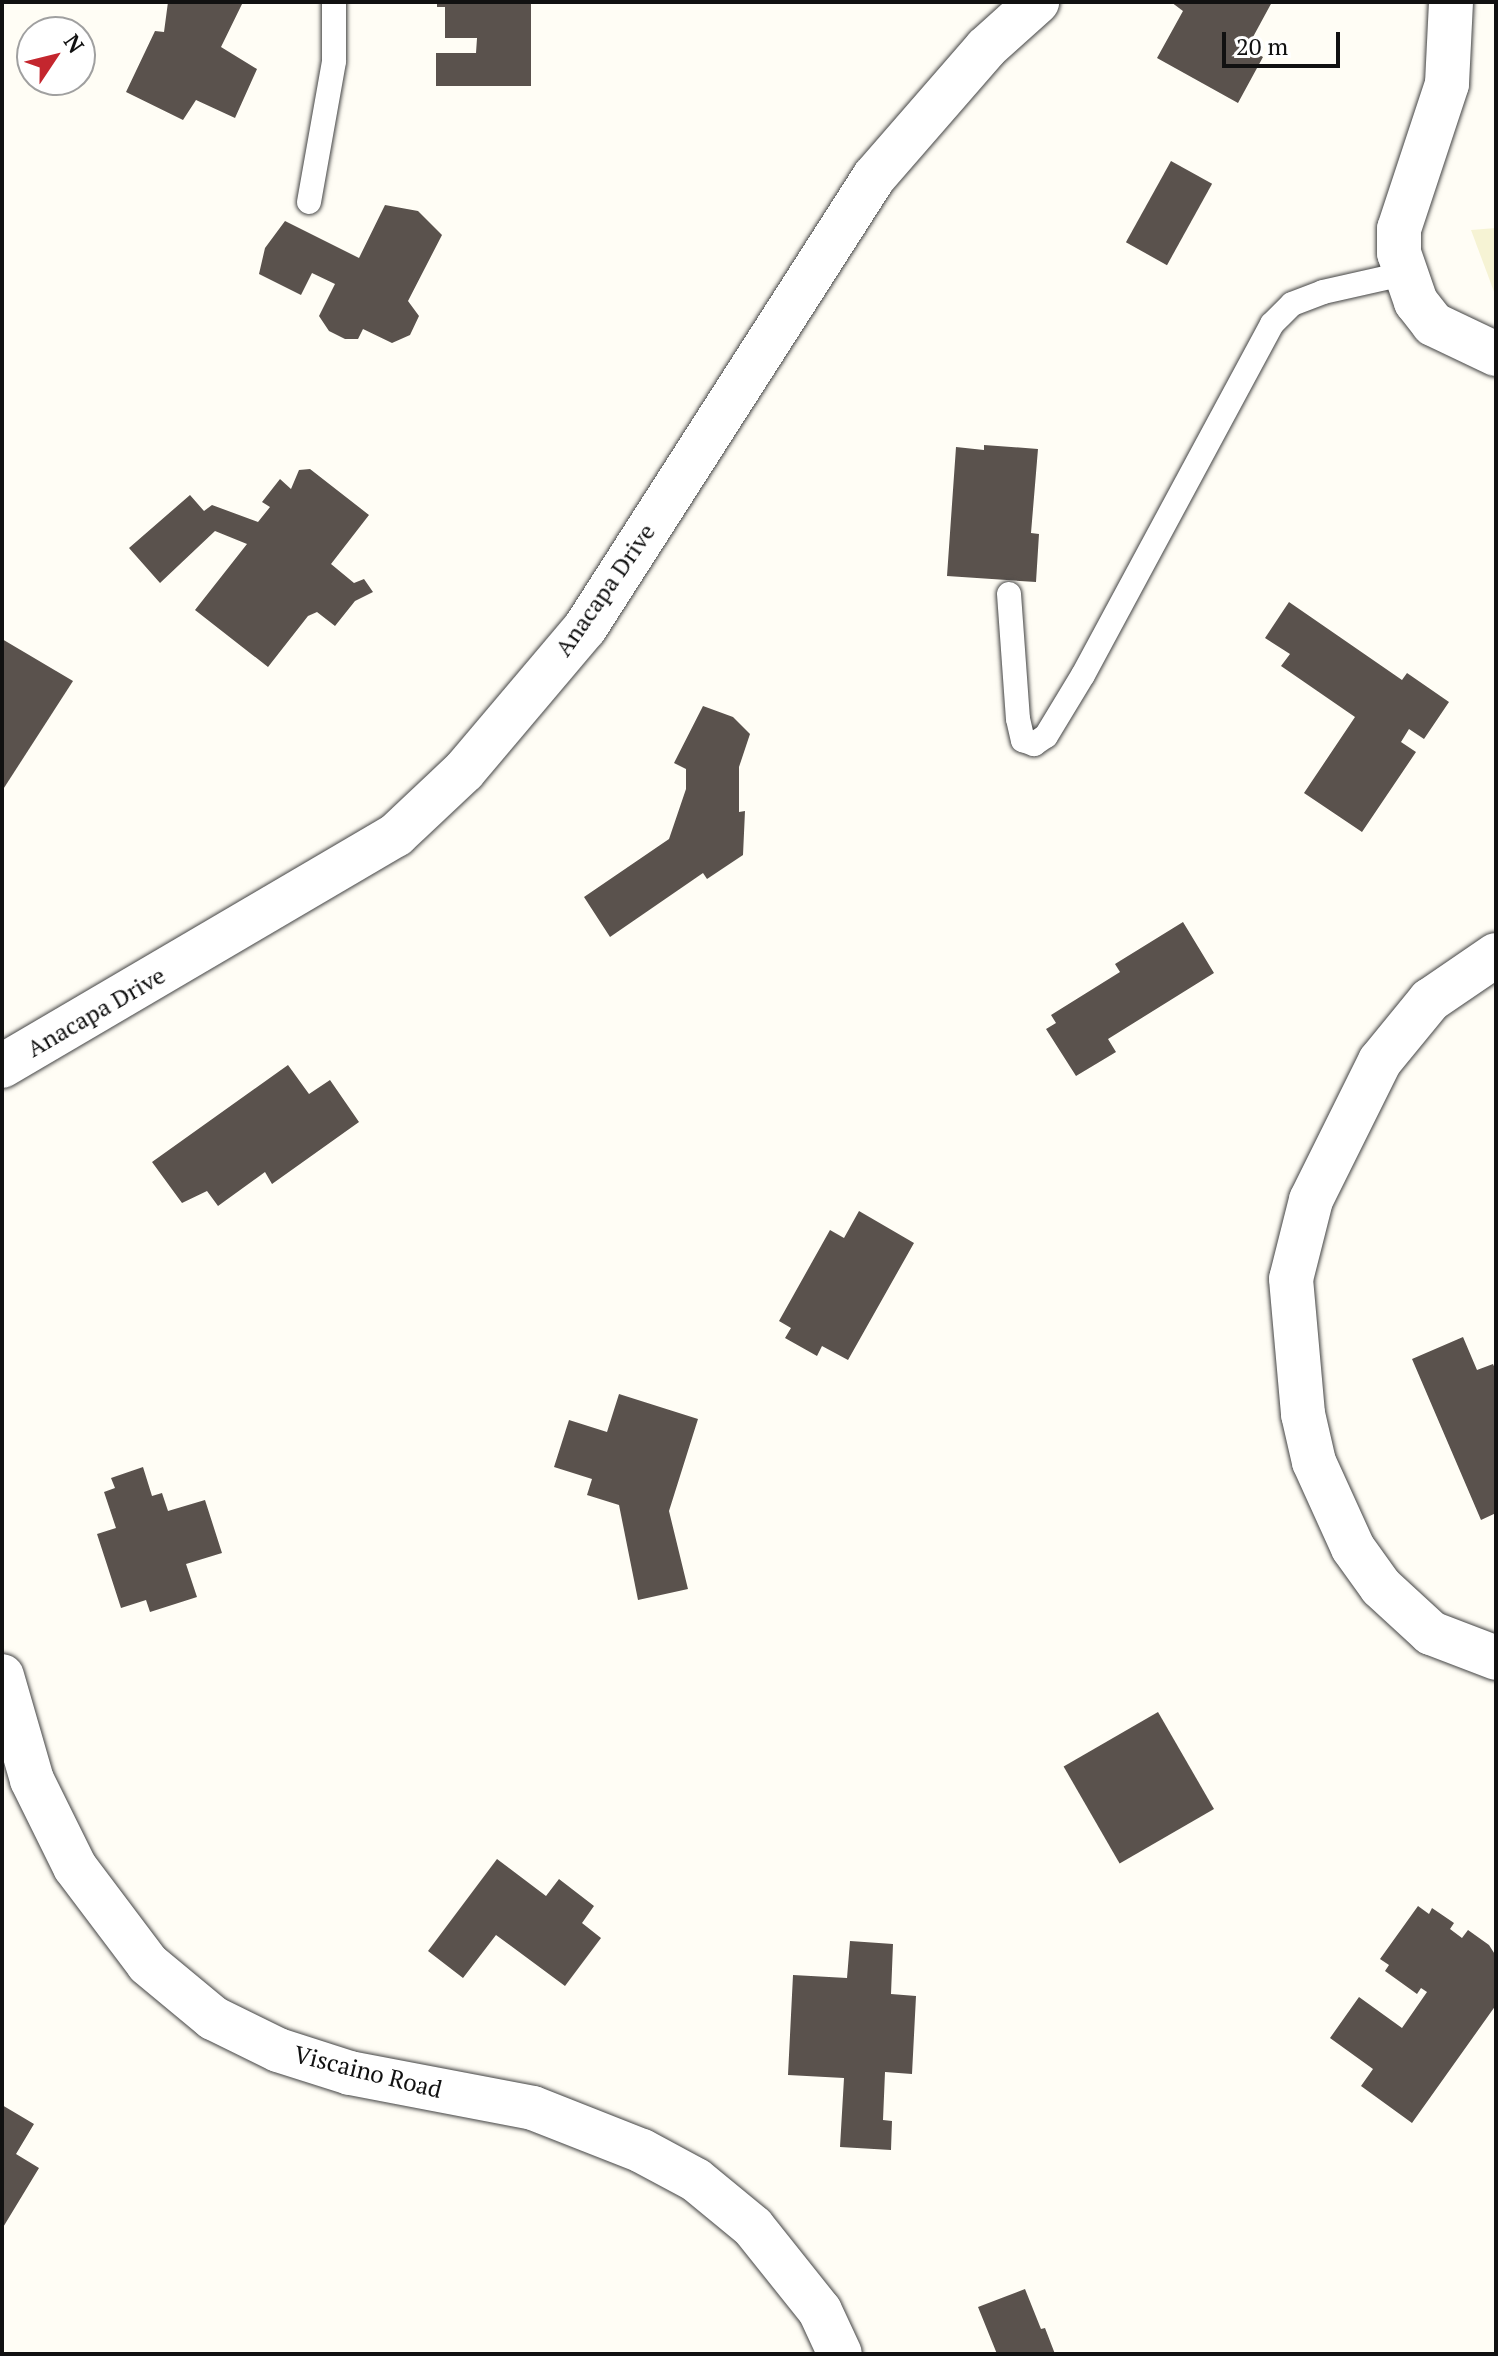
<!DOCTYPE html>
<html>
<head>
<meta charset="utf-8">
<style>
	body { margin:0 }
	#map { position:relative; width:1498px; height:2356px; overflow:hidden; background:#fffdf5; font-family:"PT Serif",serif }
	div>[style] { position:absolute }
	[style*='--x'] { left:calc(var(--x)*1px); top:calc(var(--y)*1px); width:calc(var(--w)*1px); rotate:calc(var(--a)*1deg) }
	.farmland>* { inset:0; background:#f6f3d4 }
	.building>* { inset:0; background:#5a524d; transform-origin:0 0 }
	.roads { filter:drop-shadow(0 0 2px #444) drop-shadow(0 0 2px #444) }
	.service>* { height:24px; margin:-12px; padding:0 12px; transform-origin:12px; border-radius:12px; background:#fff }
	.minor>* { height:44px; margin:-22px; padding:0 22px; transform-origin:22px; border-radius:22px; background:#fff }
	span { translate:-50% -50%; white-space:nowrap; text-align:center; line-height:1.15; -webkit-text-stroke:8px #fff; paint-order:stroke }
	.street-label { font-size:24px; color:#111 }
	.frame { position:absolute; inset:0; border:4px solid #111; pointer-events:none }
	.north { position:absolute; left:16px; top:16px; width:80px; height:80px; box-sizing:border-box; background:#fff; border:2px solid #a0a0a0; border-radius:50%; rotate:55deg; font-size:22px; font-weight:700; line-height:32px; text-align:center; color:#111 }
	.north::after { content:''; display:block; margin:auto; width:28px; height:36px; background:#c4262e; clip-path:polygon(50% 0,100% 100%,50% 72%,0 100%) }
	.scale { position:absolute; left:1222px; top:32px; width:118px; height:36px; box-sizing:border-box; border:4px solid #111; border-top:0; padding-left:10px; font-size:24px; line-height:28px; white-space:nowrap; color:#111; -webkit-text-stroke:6px #fff; paint-order:stroke }
</style>
</head>
<body>
<div id="map">
	<div class="farmland">
		<div style="clip-path:polygon(1496px 228px,1496px 297px,1471px 230px)"></div>
	</div>
	<div class="building">
		<div style="clip-path:polygon(168px 2px,243px 2px,221px 47px,257px 69px,235px 118px,196px 100px,183px 120px,126px 92px,155px 31px,164px 32px)"></div>
		<div style="clip-path:polygon(437px 2px,531px 2px,531px 86px,436px 86px,436px 53px,476px 53px,477px 38px,445px 38px,445px 7px,437px 7px)"></div>
		<div style="clip-path:polygon(1171px 2px,1272px 2px,1247px 48px,1263px 57px,1238px 103px,1157px 58px,1183px 11px)"></div>
		<div style="left:1171px;top:161px;width:47px;height:93px;rotate:29deg"></div>
		<div style="clip-path:polygon(385px 205px,418px 211px,442px 235px,408px 301px,419px 316px,410px 335px,392px 343px,363px 329px,358px 339px,345px 339px,329px 331px,319px 316px,335px 284px,312px 273px,301px 295px,259px 274px,265px 248px,285px 221px,359px 258px)"></div>
		<div style="clip-path:polygon(984px 445px,1038px 449px,1031px 533px,1039px 534px,1036px 582px,947px 576px,956px 447px,984px 450px)"></div>
		<div style="clip-path:polygon(310px 469px,369px 515px,331px 564px,354px 583px,364px 579px,373px 592px,355px 601px,335px 626px,317px 612px,308px 616px,268px 667px,195px 610px,247px 544px,215px 531px,160px 583px,129px 548px,190px 495px,204px 511px,212px 505px,258px 522px,270px 507px,262px 502px,280px 479px,291px 489px,299px 470px)"></div>
		<div style="clip-path:polygon(1289px 602px,1402px 680px,1407px 673px,1449px 702px,1424px 739px,1409px 729px,1401px 742px,1416px 752px,1362px 832px,1304px 793px,1355px 717px,1281px 666px,1290px 654px,1265px 638px)"></div>
		<div style="clip-path:polygon(2px 639px,73px 681px,2px 791px)"></div>
		<div style="clip-path:polygon(703px 706px,733px 717px,750px 734px,739px 767px,739px 812px,745px 811px,743px 855px,707px 879px,703px 873px,610px 937px,584px 897px,669px 839px,686px 789px,686px 769px,674px 763px)"></div>
		<div style="clip-path:polygon(1183px 922px,1214px 973px,1108px 1039px,1116px 1052px,1076px 1076px,1046px 1029px,1056px 1023px,1051px 1015px,1120px 972px,1115px 964px)"></div>
		<div style="clip-path:polygon(288px 1065px,309px 1094px,330px 1080px,359px 1122px,272px 1184px,265px 1172px,218px 1206px,207px 1191px,182px 1203px,152px 1162px)"></div>
		<div style="clip-path:polygon(859px 1211px,914px 1243px,848px 1360px,822px 1346px,817px 1356px,785px 1338px,791px 1328px,779px 1321px,830px 1230px,844px 1238px)"></div>
		<div style="clip-path:polygon(1463px 1337px,1477px 1370px,1493px 1364px,1496px 1371px,1496px 1513px,1481px 1520px,1412px 1359px)"></div>
		<div style="clip-path:polygon(619px 1394px,698px 1419px,669px 1511px,688px 1589px,638px 1600px,619px 1505px,587px 1495px,592px 1479px,554px 1467px,569px 1420px,607px 1432px)"></div>
		<div style="clip-path:polygon(143px 1467px,152px 1496px,162px 1493px,168px 1511px,205px 1500px,222px 1553px,186px 1564px,197px 1597px,150px 1612px,146px 1600px,121px 1608px,97px 1534px,116px 1528px,104px 1492px,115px 1488px,111px 1478px)"></div>
		<div style="left:1158px;top:1712px;width:112px;height:109px;rotate:60deg"></div>
		<div style="clip-path:polygon(497px 1859px,546px 1896px,559px 1879px,594px 1906px,582px 1923px,601px 1938px,565px 1986px,496px 1935px,463px 1978px,428px 1951px)"></div>
		<div style="clip-path:polygon(1418px 1906px,1429px 1914px,1432px 1908px,1454px 1923px,1450px 1929px,1462px 1938px,1468px 1930px,1489px 1945px,1496px 1956px,1496px 2005px,1412px 2123px,1361px 2086px,1373px 2069px,1330px 2038px,1359px 1997px,1402px 2028px,1427px 1992px,1421px 1988px,1417px 1994px,1385px 1971px,1389px 1965px,1380px 1959px)"></div>
		<div style="clip-path:polygon(850px 1941px,893px 1944px,891px 1994px,916px 1996px,912px 2074px,885px 2072px,883px 2120px,892px 2121px,891px 2150px,840px 2147px,844px 2078px,788px 2075px,793px 1975px,847px 1978px)"></div>
		<div style="clip-path:polygon(2px 2105px,34px 2124px,16px 2154px,39px 2168px,2px 2229px)"></div>
		<div style="clip-path:polygon(1025px 2289px,1041px 2329px,1045px 2328px,1055px 2354px,997px 2354px,978px 2307px)"></div>
	</div>
	<div class="roads">
		<div class="service">
			<div style="--x:309;--y:202;--w:143;--a:-79.9"></div>
			<div style="--x:334;--y:61;--w:59;--a:-90"></div>
			<div style="--x:1009;--y:594;--w:125;--a:85.9"></div>
			<div style="--x:1018;--y:719;--w:22;--a:77"></div>
			<div style="--x:1023;--y:740;--w:12;--a:20"></div>
			<div style="--x:1034;--y:744;--w:14;--a:-34"></div>
			<div style="--x:1046;--y:736;--w:71;--a:-58.8"></div>
			<div style="--x:1083;--y:675;--w:399;--a:-61.7"></div>
			<div style="--x:1272;--y:324;--w:28;--a:-45"></div>
			<div style="--x:1292;--y:304;--w:33;--a:-21"></div>
			<div style="--x:1323;--y:292;--w:82;--a:-12.7"></div>
		</div>
		<div class="minor">
			<div style="--x:1451;--y:2;--w:82;--a:92.8"></div>
			<div style="--x:1447;--y:84;--w:153;--a:108.3"></div>
			<div style="--x:1399;--y:229;--w:24;--a:90"></div>
			<div style="--x:1399;--y:253;--w:52;--a:70.9"></div>
			<div style="--x:1416;--y:302;--w:28;--a:52"></div>
			<div style="--x:1433;--y:324;--w:70;--a:25.5"></div>
			<div style="--x:1496;--y:955;--w:80;--a:145.7"></div>
			<div style="--x:1430;--y:1000;--w:79;--a:129.3"></div>
			<div style="--x:1380;--y:1061;--w:155;--a:116.4"></div>
			<div style="--x:1311;--y:1200;--w:81;--a:104.2"></div>
			<div style="--x:1291;--y:1279;--w:136;--a:84.9"></div>
			<div style="--x:1303;--y:1414;--w:49;--a:77.1"></div>
			<div style="--x:1314;--y:1462;--w:94;--a:65.6"></div>
			<div style="--x:1353;--y:1548;--w:48;--a:54.3"></div>
			<div style="--x:1381;--y:1587;--w:68;--a:42.6"></div>
			<div style="--x:1431;--y:1633;--w:70;--a:21"></div>
			<div style="--x:2;--y:1066;--w:457;--a:-30.4"></div>
			<div style="--x:396;--y:835;--w:93;--a:-43.3"></div>
			<div style="--x:464;--y:771;--w:187;--a:-49.8"></div>
			<div style="--x:585;--y:628;--w:536;--a:-57.35"></div>
			<div style="--x:874;--y:177;--w:171;--a:-49"></div>
			<div style="--x:986;--y:48;--w:69;--a:-42"></div>
			<div style="--x:2;--y:1676;--w:108;--a:73.9"></div>
			<div style="--x:32;--y:1780;--w:97;--a:63.7"></div>
			<div style="--x:75;--y:1867;--w:121;--a:53"></div>
			<div style="--x:148;--y:1964;--w:85;--a:39.7"></div>
			<div style="--x:213;--y:2018;--w:72;--a:26.2"></div>
			<div style="--x:278;--y:2050;--w:76;--a:17.7"></div>
			<div style="--x:350;--y:2073;--w:186;--a:10.8"></div>
			<div style="--x:533;--y:2108;--w:117;--a:21.5"></div>
			<div style="--x:642;--y:2151;--w:61;--a:28.2"></div>
			<div style="--x:696;--y:2180;--w:74;--a:39.5"></div>
			<div style="--x:753;--y:2227;--w:107;--a:51.4"></div>
			<div style="--x:820;--y:2311;--w:47;--a:65.1"></div>
		</div>
	</div>
	<div class="street-label">
		<span style="left:605px;top:590px;rotate:-55deg">Anacapa Drive</span>
		<span style="left:96px;top:1012px;rotate:-30deg">Anacapa Drive</span>
		<span style="left:368px;top:2072px;rotate:14deg">Viscaino Road</span>
	</div>
	<div class="frame"></div>
	<div class="north">N</div>
	<div class="scale">20 m</div>
</div>
</body>
</html>
